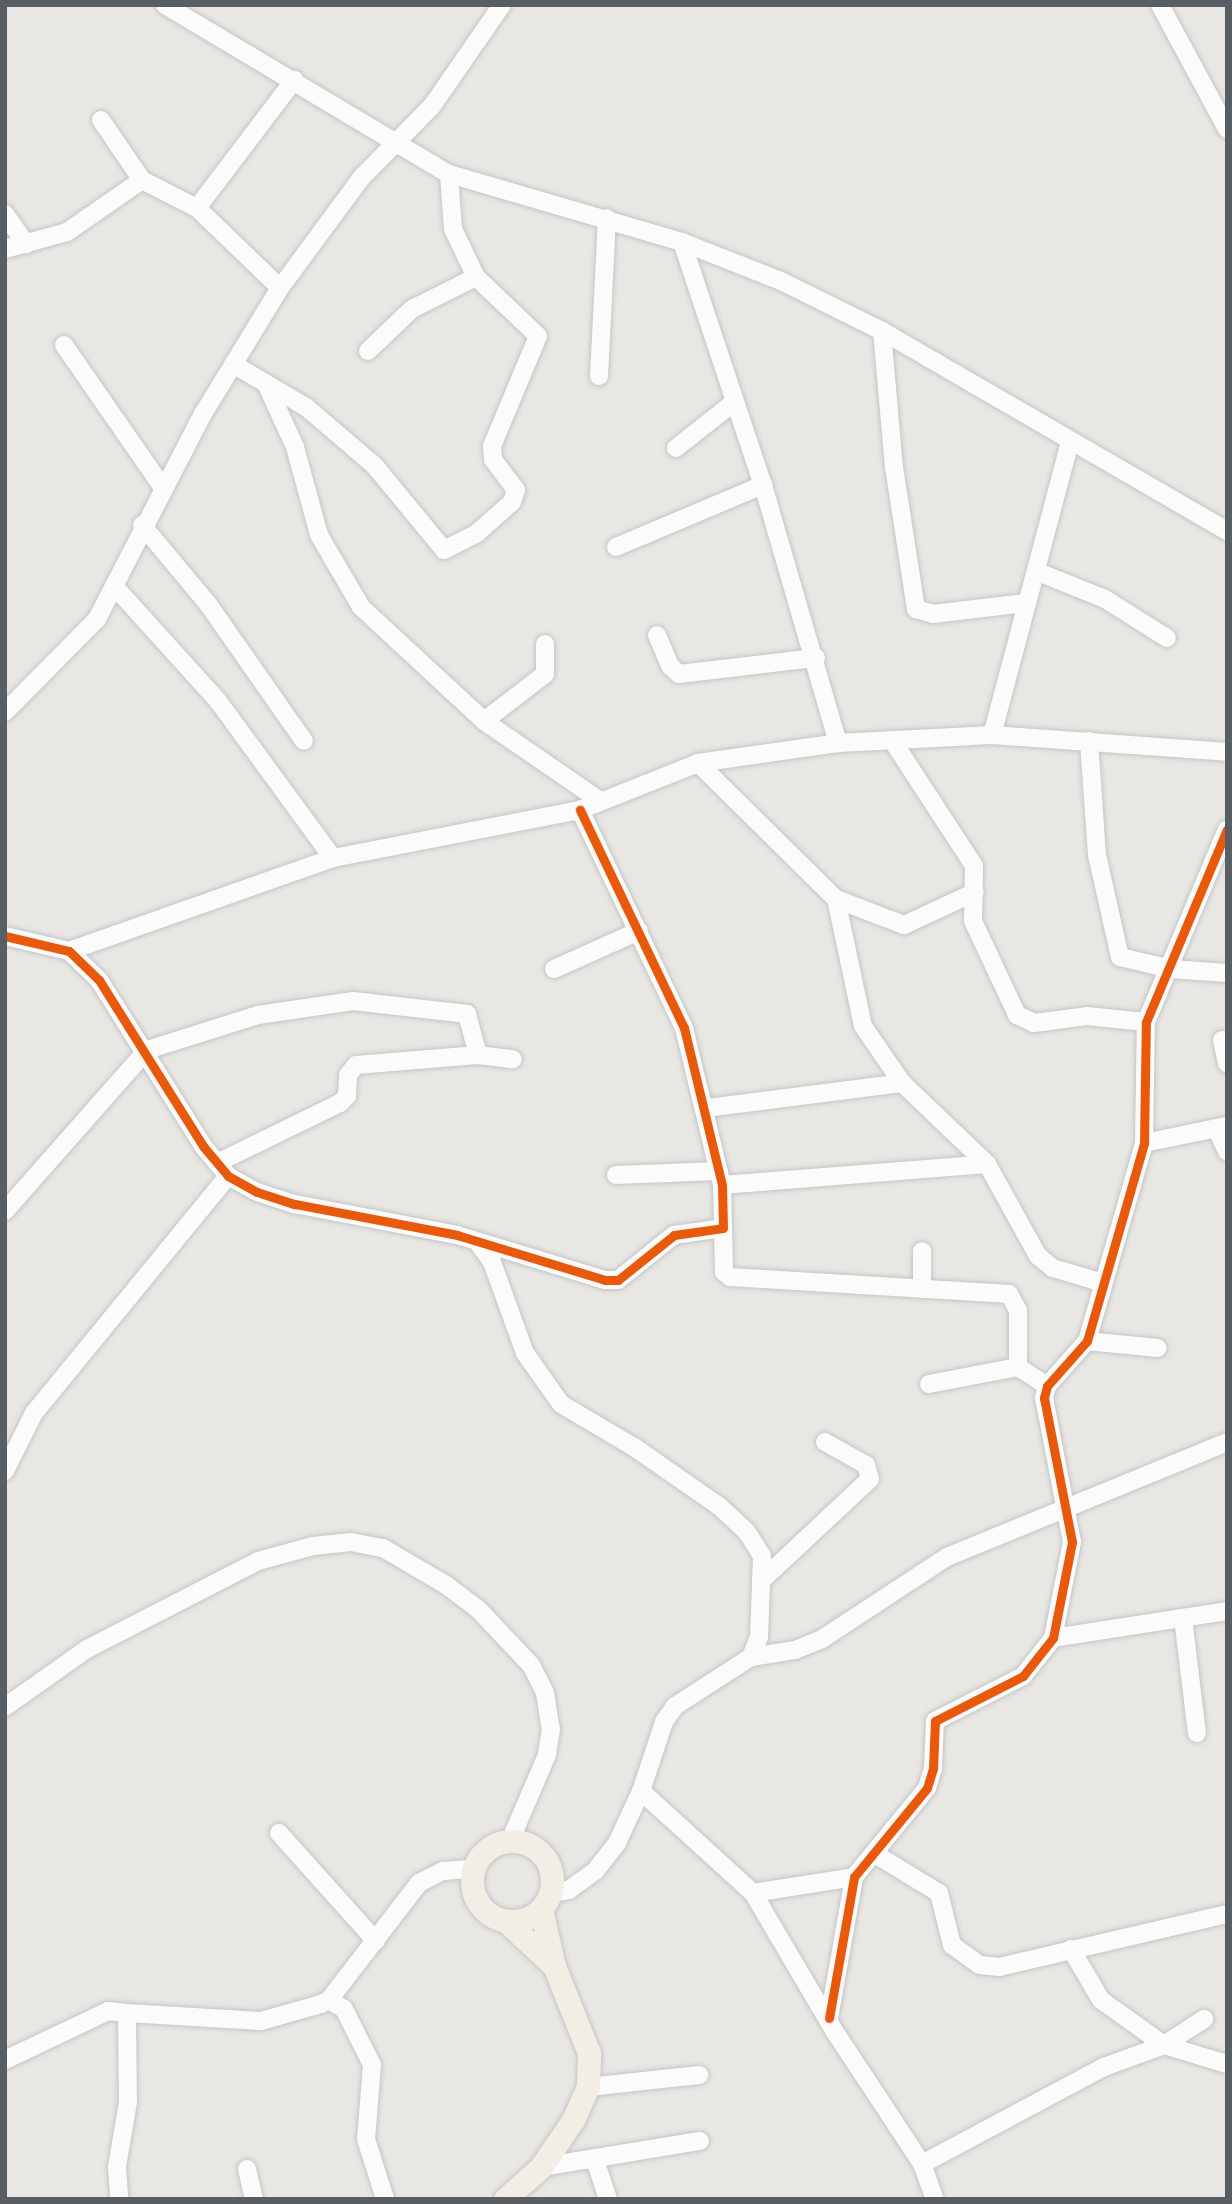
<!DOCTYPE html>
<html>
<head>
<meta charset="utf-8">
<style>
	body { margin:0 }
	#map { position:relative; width:1232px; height:2204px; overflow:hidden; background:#e9e7e4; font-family:Poppins,sans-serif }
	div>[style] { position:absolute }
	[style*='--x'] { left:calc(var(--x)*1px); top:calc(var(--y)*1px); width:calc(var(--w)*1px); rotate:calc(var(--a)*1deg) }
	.roads { filter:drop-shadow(0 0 2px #c4c5c5) drop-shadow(0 0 2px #c4c5c5) }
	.minor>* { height:18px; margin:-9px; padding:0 9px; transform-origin:9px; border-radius:9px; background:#fcfbfb }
	.major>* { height:23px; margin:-11.5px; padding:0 11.5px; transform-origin:11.5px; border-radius:11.5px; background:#f2eee6 }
	.major>.ring { margin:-11.5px; padding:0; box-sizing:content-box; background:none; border:23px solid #f2eee6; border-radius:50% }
	.cycleway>* { height:9px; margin:-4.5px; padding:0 4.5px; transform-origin:4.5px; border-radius:4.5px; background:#e8590c }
	span { translate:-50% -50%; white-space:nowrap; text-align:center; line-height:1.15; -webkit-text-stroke:7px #fff; paint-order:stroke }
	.frame { position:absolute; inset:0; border:7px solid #595e62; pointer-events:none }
</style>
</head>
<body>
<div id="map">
	<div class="roads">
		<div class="minor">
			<div style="--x:165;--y:5;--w:330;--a:30.8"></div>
			<div style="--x:449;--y:174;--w:243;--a:16.3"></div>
			<div style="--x:682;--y:242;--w:106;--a:21.5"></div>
			<div style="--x:781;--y:281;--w:113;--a:26.3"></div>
			<div style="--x:882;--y:331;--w:399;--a:30.1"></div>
			<div style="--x:1160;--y:5;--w:141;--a:61.6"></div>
			<div style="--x:101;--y:120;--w:73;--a:55.7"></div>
			<div style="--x:197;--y:208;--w:161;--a:-52.8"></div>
			<div style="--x:5;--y:214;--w:37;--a:55"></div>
			<div style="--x:682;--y:242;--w:256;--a:71.6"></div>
			<div style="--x:763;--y:485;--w:269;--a:73.8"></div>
			<div style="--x:5;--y:249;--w:64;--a:-15.3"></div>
			<div style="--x:67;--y:232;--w:91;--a:-34.7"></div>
			<div style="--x:142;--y:180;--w:62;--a:27"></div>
			<div style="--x:197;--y:208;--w:115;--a:43.9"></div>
			<div style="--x:882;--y:331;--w:137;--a:85"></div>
			<div style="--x:894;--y:467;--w:144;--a:81.2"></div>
			<div style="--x:916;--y:609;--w:18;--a:16"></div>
			<div style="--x:933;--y:614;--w:93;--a:-6.8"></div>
			<div style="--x:64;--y:345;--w:174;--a:55.3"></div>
			<div style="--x:368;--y:351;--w:61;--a:-43.7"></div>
			<div style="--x:412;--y:309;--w:72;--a:-26.6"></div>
			<div style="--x:233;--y:364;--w:85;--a:30.5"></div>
			<div style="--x:306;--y:407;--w:89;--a:40.5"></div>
			<div style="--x:374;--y:465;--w:110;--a:50.5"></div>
			<div style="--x:444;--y:550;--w:36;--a:-27"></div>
			<div style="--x:476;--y:534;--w:48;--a:-41.6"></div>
			<div style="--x:512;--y:502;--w:13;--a:-72"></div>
			<div style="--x:516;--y:490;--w:38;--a:-127"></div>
			<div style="--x:493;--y:460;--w:14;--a:-94"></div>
			<div style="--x:492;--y:446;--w:119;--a:-67.3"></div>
			<div style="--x:538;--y:336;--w:86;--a:-136.4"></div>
			<div style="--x:476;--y:277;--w:53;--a:-115.6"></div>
			<div style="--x:453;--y:229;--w:55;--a:-94.2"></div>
			<div style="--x:599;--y:376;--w:158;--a:-87.1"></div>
			<div style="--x:268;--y:388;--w:65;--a:65.4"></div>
			<div style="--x:295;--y:447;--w:91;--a:74.7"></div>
			<div style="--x:319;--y:535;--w:83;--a:59.7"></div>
			<div style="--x:361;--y:607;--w:168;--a:42.8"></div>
			<div style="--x:484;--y:721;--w:140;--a:34.5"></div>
			<div style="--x:676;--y:448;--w:73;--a:-38.3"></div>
			<div style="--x:142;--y:525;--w:103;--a:50.1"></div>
			<div style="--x:208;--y:604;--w:167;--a:55"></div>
			<div style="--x:616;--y:547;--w:160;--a:-22.9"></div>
			<div style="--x:1038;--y:572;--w:72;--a:21.9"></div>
			<div style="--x:1105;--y:599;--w:73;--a:32.2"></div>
			<div style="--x:115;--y:587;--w:154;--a:47.9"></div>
			<div style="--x:218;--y:701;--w:195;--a:53.8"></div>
			<div style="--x:657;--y:635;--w:34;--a:67"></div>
			<div style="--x:670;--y:666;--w:12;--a:42"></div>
			<div style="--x:679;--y:674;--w:138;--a:-6.7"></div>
			<div style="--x:5;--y:712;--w:131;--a:-45.3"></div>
			<div style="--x:97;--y:619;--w:231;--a:-62.7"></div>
			<div style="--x:203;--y:414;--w:148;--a:-58.6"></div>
			<div style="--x:280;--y:288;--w:137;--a:-53.6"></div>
			<div style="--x:361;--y:178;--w:101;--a:-45.4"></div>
			<div style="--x:432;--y:106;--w:123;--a:-55.3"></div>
			<div style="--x:484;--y:721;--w:77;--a:-37.6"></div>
			<div style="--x:545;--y:674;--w:30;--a:-90"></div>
			<div style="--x:992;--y:735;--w:303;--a:-75.1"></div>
			<div style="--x:892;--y:740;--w:150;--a:56.9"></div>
			<div style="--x:974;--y:866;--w:55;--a:91"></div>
			<div style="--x:973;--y:921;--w:104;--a:64.9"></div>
			<div style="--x:1017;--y:1015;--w:19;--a:25"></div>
			<div style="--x:1034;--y:1023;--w:53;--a:-7.5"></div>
			<div style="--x:1087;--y:1016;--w:59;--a:5.8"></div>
			<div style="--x:1089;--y:741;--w:114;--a:86"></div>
			<div style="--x:1097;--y:855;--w:105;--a:77.3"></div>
			<div style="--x:1120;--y:957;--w:52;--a:13.2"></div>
			<div style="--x:1171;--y:969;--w:56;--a:4.1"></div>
			<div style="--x:698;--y:763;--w:194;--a:44.6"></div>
			<div style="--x:836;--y:899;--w:130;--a:78"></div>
			<div style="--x:863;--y:1026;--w:69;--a:55.6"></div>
			<div style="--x:902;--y:1083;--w:117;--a:43.6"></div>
			<div style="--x:987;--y:1164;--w:105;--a:61"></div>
			<div style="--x:1038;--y:1256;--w:19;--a:39"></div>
			<div style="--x:1053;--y:1268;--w:52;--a:16.7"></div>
			<div style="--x:836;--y:899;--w:73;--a:20.9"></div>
			<div style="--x:904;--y:925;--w:78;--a:-24.9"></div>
			<div style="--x:5;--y:936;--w:66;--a:13.2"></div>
			<div style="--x:69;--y:951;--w:42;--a:44"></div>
			<div style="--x:99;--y:980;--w:196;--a:57.9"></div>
			<div style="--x:203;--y:1146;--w:39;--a:50"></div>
			<div style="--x:228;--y:1176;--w:33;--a:29"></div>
			<div style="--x:257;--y:1192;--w:40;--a:18"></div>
			<div style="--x:295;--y:1204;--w:165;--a:10.8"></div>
			<div style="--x:457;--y:1235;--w:155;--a:16.9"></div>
			<div style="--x:605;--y:1280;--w:13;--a:0"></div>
			<div style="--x:618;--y:1280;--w:72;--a:-38.8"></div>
			<div style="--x:674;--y:1235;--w:49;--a:-8.1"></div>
			<div style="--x:723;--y:1228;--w:43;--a:-91.3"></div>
			<div style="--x:722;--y:1185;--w:162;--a:-103.6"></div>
			<div style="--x:684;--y:1028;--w:242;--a:-115.5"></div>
			<div style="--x:69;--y:951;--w:280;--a:-19.4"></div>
			<div style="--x:333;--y:858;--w:252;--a:-11"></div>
			<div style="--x:580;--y:810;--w:127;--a:-21.7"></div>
			<div style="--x:698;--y:763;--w:141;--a:-8.1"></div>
			<div style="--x:838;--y:743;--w:154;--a:-3"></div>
			<div style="--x:992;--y:735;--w:236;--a:4.1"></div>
			<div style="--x:554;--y:969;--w:93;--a:-24.1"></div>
			<div style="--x:1222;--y:1040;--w:24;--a:78"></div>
			<div style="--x:707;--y:1108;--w:197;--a:-7.3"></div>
			<div style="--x:1216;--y:1128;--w:26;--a:65"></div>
			<div style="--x:1144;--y:1143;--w:85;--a:-11.6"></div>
			<div style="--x:217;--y:1163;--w:137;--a:-26"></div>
			<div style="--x:340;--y:1103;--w:10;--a:-45"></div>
			<div style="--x:347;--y:1096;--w:21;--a:-87"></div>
			<div style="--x:348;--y:1075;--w:13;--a:-51"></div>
			<div style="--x:356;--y:1065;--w:122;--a:-4.7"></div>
			<div style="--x:478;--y:1055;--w:35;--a:7"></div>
			<div style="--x:616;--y:1175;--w:103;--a:-2.2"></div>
			<div style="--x:722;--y:1185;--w:266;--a:-4.5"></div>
			<div style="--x:5;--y:1211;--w:215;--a:-48.6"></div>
			<div style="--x:147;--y:1050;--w:116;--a:-17.5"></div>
			<div style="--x:258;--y:1015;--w:96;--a:-8.4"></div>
			<div style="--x:353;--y:1001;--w:115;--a:6.5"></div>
			<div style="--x:467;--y:1014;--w:42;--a:75"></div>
			<div style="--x:723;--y:1228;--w:44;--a:88.7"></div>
			<div style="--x:724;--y:1272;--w:8;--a:40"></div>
			<div style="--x:730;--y:1277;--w:280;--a:3.5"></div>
			<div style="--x:1009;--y:1294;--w:18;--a:61"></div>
			<div style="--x:1018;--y:1310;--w:57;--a:90"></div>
			<div style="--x:479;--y:1244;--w:22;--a:54"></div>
			<div style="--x:492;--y:1262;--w:97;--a:70.1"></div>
			<div style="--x:525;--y:1353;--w:62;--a:54.8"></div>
			<div style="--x:561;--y:1404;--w:85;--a:30.5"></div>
			<div style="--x:634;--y:1447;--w:103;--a:34.8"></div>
			<div style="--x:719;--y:1506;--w:38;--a:43"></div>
			<div style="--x:747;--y:1532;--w:28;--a:58"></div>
			<div style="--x:762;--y:1556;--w:81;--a:92.1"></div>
			<div style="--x:759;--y:1637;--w:22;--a:112"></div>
			<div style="--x:751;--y:1657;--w:90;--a:147.2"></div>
			<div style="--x:675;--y:1706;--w:19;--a:125"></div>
			<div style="--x:664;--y:1722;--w:73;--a:108.4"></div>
			<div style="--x:641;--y:1791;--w:57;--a:114.8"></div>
			<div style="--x:617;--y:1843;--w:36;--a:128"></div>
			<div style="--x:595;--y:1871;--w:32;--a:144"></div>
			<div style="--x:569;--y:1890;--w:18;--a:171"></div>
			<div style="--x:922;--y:1289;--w:38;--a:-90"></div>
			<div style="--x:1087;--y:1341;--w:71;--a:5.6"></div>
			<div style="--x:929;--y:1384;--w:91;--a:-10.8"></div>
			<div style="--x:1018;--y:1367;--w:35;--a:33"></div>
			<div style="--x:5;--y:1471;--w:65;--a:-63.4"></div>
			<div style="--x:34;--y:1413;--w:306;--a:-50.7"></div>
			<div style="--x:761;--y:1581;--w:149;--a:-43.1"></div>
			<div style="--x:870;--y:1479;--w:15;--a:-106"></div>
			<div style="--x:866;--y:1465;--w:47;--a:-150.7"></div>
			<div style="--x:1183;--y:1618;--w:116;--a:83.1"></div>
			<div style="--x:1053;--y:1638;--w:176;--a:-8.8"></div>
			<div style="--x:751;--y:1657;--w:45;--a:-9"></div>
			<div style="--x:795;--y:1650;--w:29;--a:-22"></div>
			<div style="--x:822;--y:1639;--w:149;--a:-33.3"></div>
			<div style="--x:947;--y:1557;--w:303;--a:-22.3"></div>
			<div style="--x:5;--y:1707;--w:100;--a:-35.3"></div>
			<div style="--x:87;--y:1649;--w:192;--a:-27.2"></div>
			<div style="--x:258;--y:1561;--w:57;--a:-15.3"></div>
			<div style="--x:313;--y:1546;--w:38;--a:-6"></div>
			<div style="--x:351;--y:1542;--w:33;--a:11"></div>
			<div style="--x:383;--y:1548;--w:73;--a:30.4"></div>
			<div style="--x:446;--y:1585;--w:40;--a:37"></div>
			<div style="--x:478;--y:1609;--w:77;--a:46.6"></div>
			<div style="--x:531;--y:1665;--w:31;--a:63"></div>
			<div style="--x:545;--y:1693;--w:36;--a:81"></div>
			<div style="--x:551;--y:1729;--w:26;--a:99"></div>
			<div style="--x:547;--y:1755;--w:94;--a:113.3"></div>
			<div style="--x:641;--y:1791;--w:151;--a:42.3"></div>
			<div style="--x:753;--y:1893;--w:102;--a:-9"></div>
			<div style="--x:279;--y:1833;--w:145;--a:48.1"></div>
			<div style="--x:875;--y:1854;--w:75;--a:31.4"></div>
			<div style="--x:939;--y:1893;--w:54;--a:76"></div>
			<div style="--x:952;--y:1945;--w:34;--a:36"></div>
			<div style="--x:980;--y:1965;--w:19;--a:6"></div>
			<div style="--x:999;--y:1967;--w:234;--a:-13.1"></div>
			<div style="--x:753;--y:1893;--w:161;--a:59.5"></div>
			<div style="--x:835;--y:2032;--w:158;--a:56.6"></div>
			<div style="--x:922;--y:2164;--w:37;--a:70"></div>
			<div style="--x:1071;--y:1949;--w:59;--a:59.5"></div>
			<div style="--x:1101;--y:2000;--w:77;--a:35.5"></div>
			<div style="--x:1164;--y:2045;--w:48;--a:-33"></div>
			<div style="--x:329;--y:2000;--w:17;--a:31"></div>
			<div style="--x:344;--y:2009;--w:63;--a:63.4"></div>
			<div style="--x:372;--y:2065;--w:74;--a:94.6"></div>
			<div style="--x:366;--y:2139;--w:63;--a:72.4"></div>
			<div style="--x:127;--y:2013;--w:134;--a:3.4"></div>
			<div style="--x:261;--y:2021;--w:62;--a:-15.8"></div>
			<div style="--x:321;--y:2004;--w:9;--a:-27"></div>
			<div style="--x:329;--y:2000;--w:148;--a:-52.4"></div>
			<div style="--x:419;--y:1883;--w:27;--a:-27"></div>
			<div style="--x:443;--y:1871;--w:31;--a:-4"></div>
			<div style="--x:829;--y:2018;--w:143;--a:-79.9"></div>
			<div style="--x:854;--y:1877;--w:115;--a:-50.6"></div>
			<div style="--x:927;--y:1788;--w:21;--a:-73"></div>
			<div style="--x:933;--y:1768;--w:47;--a:-87.6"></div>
			<div style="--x:935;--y:1721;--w:99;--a:-27.1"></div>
			<div style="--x:1023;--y:1676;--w:48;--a:-51.7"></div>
			<div style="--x:1053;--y:1638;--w:98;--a:-78.8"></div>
			<div style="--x:1072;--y:1542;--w:147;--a:-101"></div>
			<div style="--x:1044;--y:1398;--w:12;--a:-76"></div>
			<div style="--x:1047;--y:1386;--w:60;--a:-48.4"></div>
			<div style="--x:1087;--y:1341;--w:206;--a:-73.9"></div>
			<div style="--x:1144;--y:1143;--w:121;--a:-89.1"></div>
			<div style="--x:1146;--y:1022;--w:209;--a:-67.2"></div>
			<div style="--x:5;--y:2060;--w:114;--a:-25.4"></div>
			<div style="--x:108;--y:2011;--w:19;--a:6"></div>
			<div style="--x:127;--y:2013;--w:89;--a:89.4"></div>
			<div style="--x:128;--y:2102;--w:66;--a:99.6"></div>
			<div style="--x:117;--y:2167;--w:32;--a:86"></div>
			<div style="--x:588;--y:2087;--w:112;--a:-6.2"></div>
			<div style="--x:595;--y:2160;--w:41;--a:71.6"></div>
			<div style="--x:922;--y:2164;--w:206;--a:-28.1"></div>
			<div style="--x:1104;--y:2067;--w:64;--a:-20.1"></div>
			<div style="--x:1164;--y:2045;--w:66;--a:16.8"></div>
			<div style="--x:541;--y:2167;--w:161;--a:-9.3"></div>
			<div style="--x:247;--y:2169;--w:31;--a:77"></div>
		</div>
		<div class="major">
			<div class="ring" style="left:472px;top:1841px;width:57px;height:57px"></div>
			<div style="--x:506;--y:1921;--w:66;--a:43.2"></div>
			<div style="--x:505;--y:2199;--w:48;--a:-41.6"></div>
			<div style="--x:541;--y:2167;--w:57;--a:-55.8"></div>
			<div style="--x:573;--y:2120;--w:36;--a:-66"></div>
			<div style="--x:588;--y:2087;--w:34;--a:-88"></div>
			<div style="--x:589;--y:2053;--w:94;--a:-111.9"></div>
			<div style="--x:554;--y:1966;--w:58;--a:-102.8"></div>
		</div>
	</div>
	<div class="cycleway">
		<div style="--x:5;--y:936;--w:66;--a:13.2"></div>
		<div style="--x:69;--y:951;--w:42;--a:44"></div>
		<div style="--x:99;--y:980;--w:196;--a:57.9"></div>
		<div style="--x:203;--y:1146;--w:39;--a:50"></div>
		<div style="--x:228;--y:1176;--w:33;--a:29"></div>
		<div style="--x:257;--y:1192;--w:40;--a:18"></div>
		<div style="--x:295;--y:1204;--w:165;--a:10.8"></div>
		<div style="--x:457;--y:1235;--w:155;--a:16.9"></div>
		<div style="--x:605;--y:1280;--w:13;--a:0"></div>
		<div style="--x:618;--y:1280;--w:72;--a:-38.8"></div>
		<div style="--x:674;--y:1235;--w:49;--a:-8.1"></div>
		<div style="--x:723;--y:1228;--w:43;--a:-91.3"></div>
		<div style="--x:722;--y:1185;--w:162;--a:-103.6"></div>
		<div style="--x:684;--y:1028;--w:242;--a:-115.5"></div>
		<div style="--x:829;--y:2018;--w:143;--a:-79.9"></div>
		<div style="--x:854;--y:1877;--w:115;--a:-50.6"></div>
		<div style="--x:927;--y:1788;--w:21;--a:-73"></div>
		<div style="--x:933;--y:1768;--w:47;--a:-87.6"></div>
		<div style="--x:935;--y:1721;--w:99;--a:-27.1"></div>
		<div style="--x:1023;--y:1676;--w:48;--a:-51.7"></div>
		<div style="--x:1053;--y:1638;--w:98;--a:-78.8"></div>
		<div style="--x:1072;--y:1542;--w:147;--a:-101"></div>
		<div style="--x:1044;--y:1398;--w:12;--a:-76"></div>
		<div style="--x:1047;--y:1386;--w:60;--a:-48.4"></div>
		<div style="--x:1087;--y:1341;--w:206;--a:-73.9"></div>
		<div style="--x:1144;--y:1143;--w:121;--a:-89.1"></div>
		<div style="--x:1146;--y:1022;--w:209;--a:-67.2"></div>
	</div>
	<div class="frame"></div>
</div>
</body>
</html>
